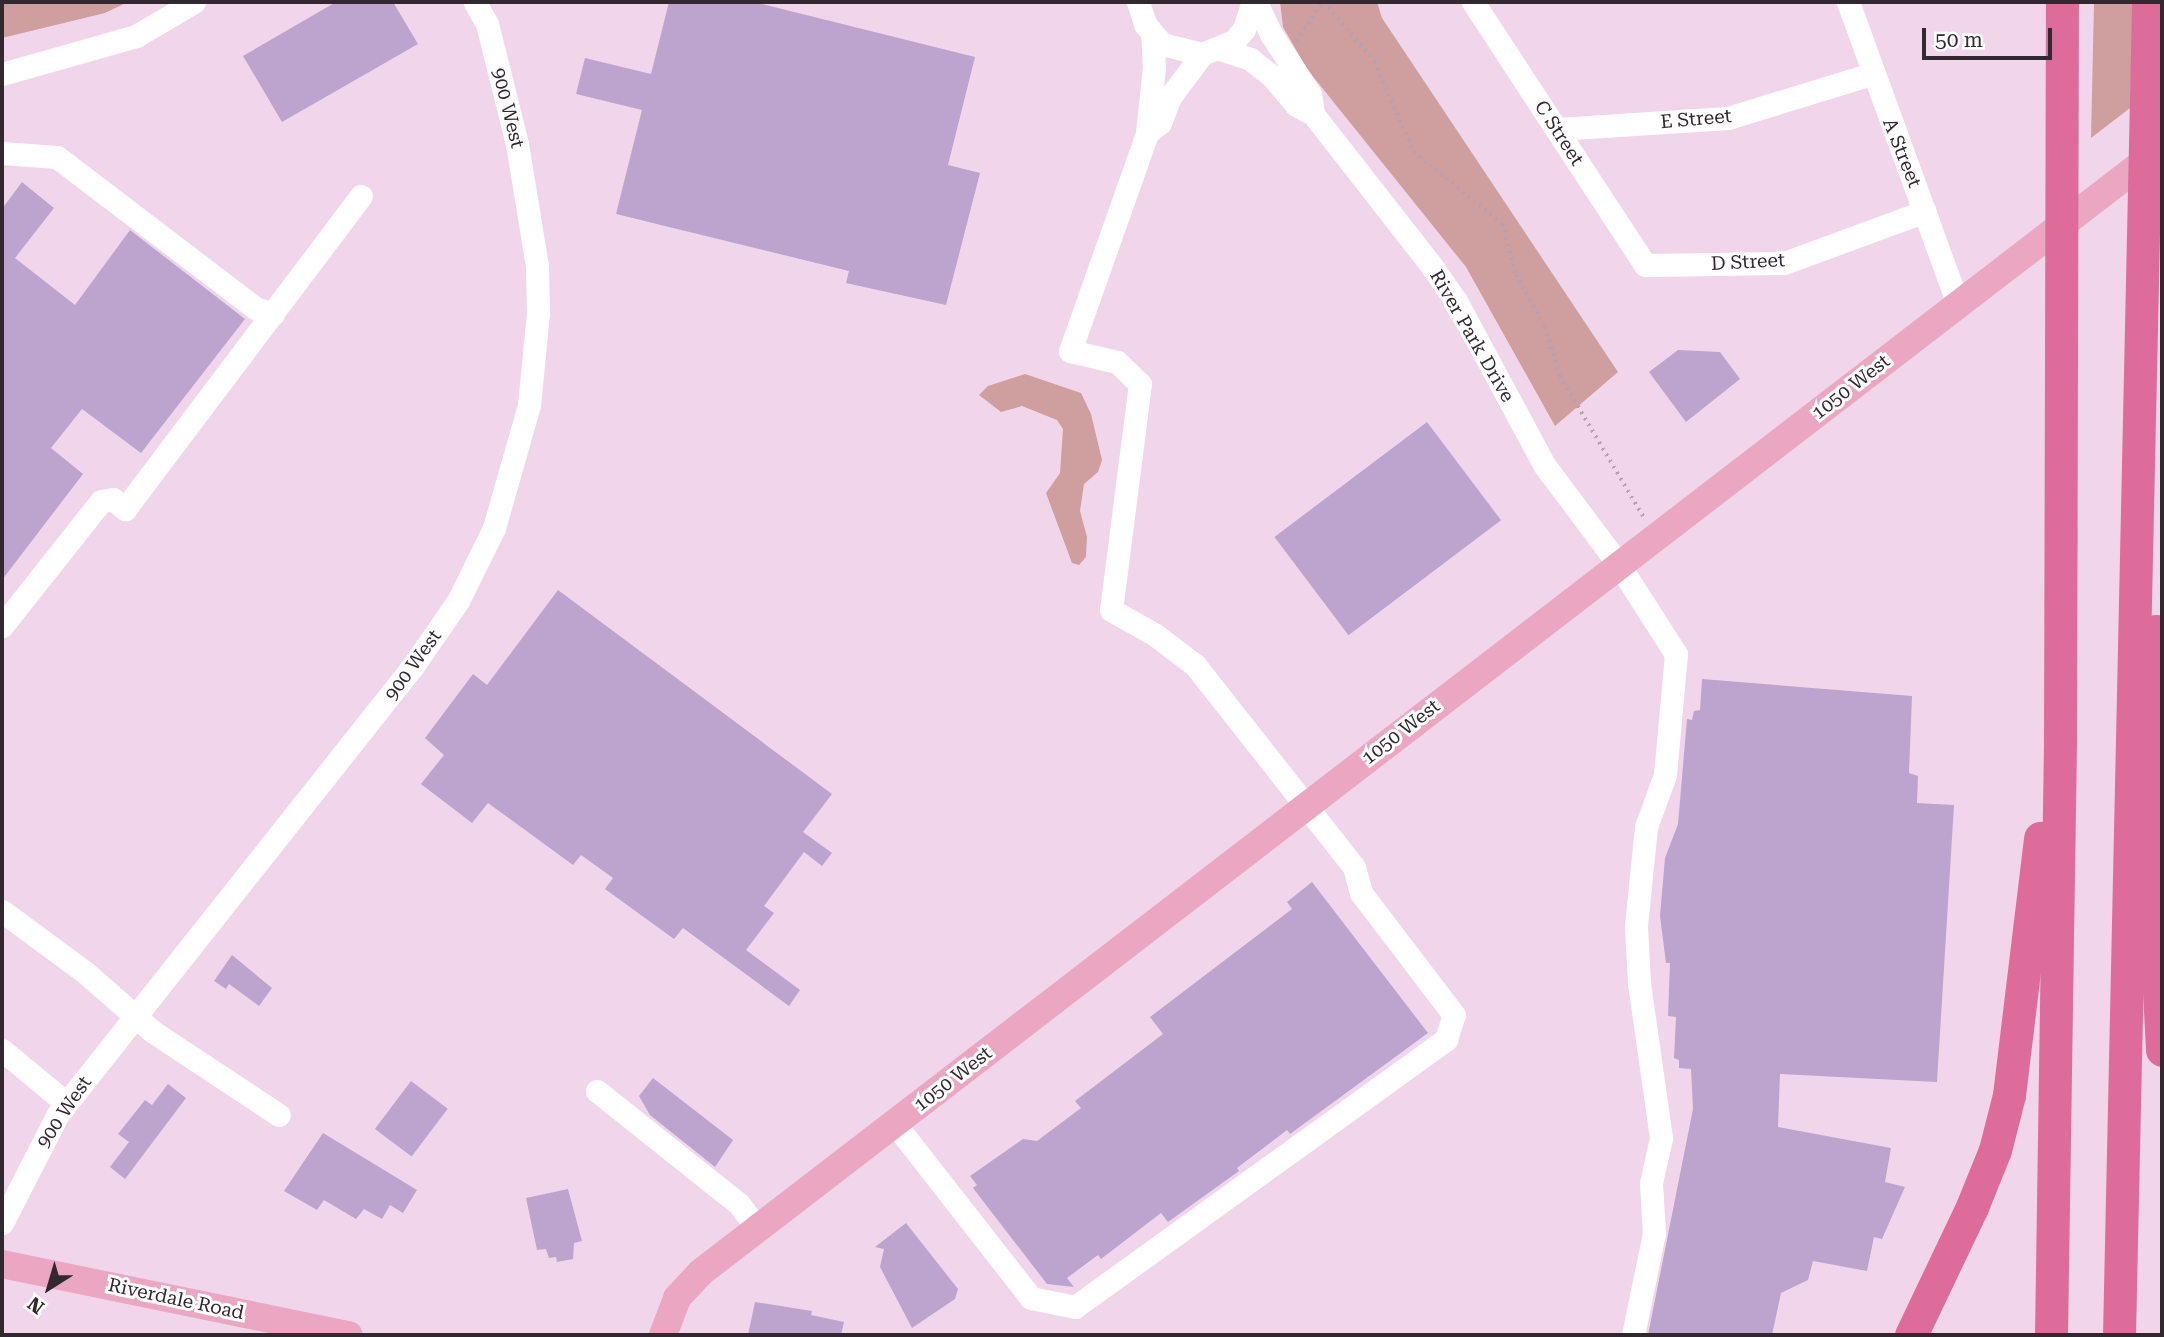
<!DOCTYPE html>
<html>
<head>
<meta charset="utf-8">
<style>
	body { margin:0 }
	#map { position:relative; width:2164px; height:1337px; overflow:hidden; background:#f1d6eb; font-family:"Roboto Serif",serif }
	div>[style] { position:absolute }
	[style*='--x'] { left:calc(var(--x)*1px); top:calc(var(--y)*1px); width:calc(var(--w)*1px); rotate:calc(var(--a)*1deg) }
	.green>* { inset:0; background:#ce9f9e }
	.building>* { inset:0; background:#bca4ce; transform-origin:0 0 }
	.path>* { height:3.5px; margin-top:-1.75px; transform-origin:0; background:repeating-linear-gradient(90deg,#b6a0b1 0 2px,transparent 0 7px) }
	.minor>* { height:23px; margin:-11.5px; padding:0 11.5px; transform-origin:11.5px; border-radius:11.5px; background:#fff }
	.major>* { height:28px; margin:-14px; padding:0 14px; transform-origin:14px; border-radius:14px; background:#eba7c2 }
	.highway>* { height:33px; margin:-16.5px; padding:0 16.5px; transform-origin:16.5px; border-radius:16.5px; background:#de6c9a }
	span { translate:-50% -50%; white-space:nowrap; text-align:center; line-height:1.15; -webkit-text-stroke:6px #fff; paint-order:stroke }
	.street-label { font-size:19px; color:#322830 }
	.frame { position:absolute; inset:0; border:4px solid #322830; pointer-events:none }
	.north { position:absolute; left:14px; top:1253px; width:70px; height:70px; -webkit-text-stroke:5px #fff; paint-order:stroke; rotate:217deg; font-size:19px; font-weight:700; line-height:28px; text-align:center; color:#322830 }
	.north::after { content:''; display:block; margin:auto; width:24px; height:32px; background:#322830; clip-path:polygon(50% 0,100% 100%,50% 72%,0 100%) }
	.scale { position:absolute; left:1922px; top:28px; width:130px; height:32px; box-sizing:border-box; border:4px solid #322830; border-top:0; padding-left:9px; font-size:21px; line-height:24px; white-space:nowrap; color:#322830; -webkit-text-stroke:5px #fff; paint-order:stroke }
</style>
</head>
<body>
<div id="map">
	<div class="green">
		<div style="clip-path:polygon(2px 2px,128px 2px,105px 13px,2px 38px)"></div>
		<div style="clip-path:polygon(1280px 2px,1377px 2px,1382px 18px,1618px 372px,1555px 426px,1466px 267px,1307px 69px,1283px 27px)"></div>
		<div style="clip-path:polygon(2094px 2px,2133px 2px,2130px 108px,2091px 138px)"></div>
		<div style="clip-path:polygon(1025px 374px,1081px 393px,1091px 414px,1102px 460px,1098px 472px,1084px 484px,1080px 511px,1087px 537px,1086px 557px,1079px 565px,1072px 563px,1046px 493px,1060px 473px,1063px 429px,1057px 420px,1022px 406px,1001px 412px,979px 395px,988px 386px)"></div>
	</div>
	<div class="building">
		<div style="clip-path:polygon(336px 2px,393px 2px,418px 44px,282px 122px,243px 56px)"></div>
		<div style="clip-path:polygon(669px 2px,754px 2px,975px 57px,948px 165px,980px 173px,946px 305px,846px 283px,849px 271px,616px 214px,642px 110px,576px 94px,585px 58px,651px 74px)"></div>
		<div style="clip-path:polygon(22px 182px,54px 208px,15px 258px,75px 305px,130px 230px,245px 319px,141px 453px,82px 409px,51px 448px,83px 474px,2px 580px,2px 209px)"></div>
		<div style="clip-path:polygon(1678px 350px,1720px 352px,1740px 379px,1686px 422px,1649px 372px)"></div>
		<div style="left:1427px;top:422px;width:123px;height:191px;rotate:53deg"></div>
		<div style="clip-path:polygon(558px 590px,832px 794px,803px 832px,832px 853px,822px 866px,804px 852px,764px 906px,774px 913px,746px 950px,800px 990px,789px 1006px,683px 928px,674px 939px,605px 889px,613px 878px,581px 855px,573px 865px,488px 803px,472px 823px,421px 784px,444px 755px,425px 738px,473px 674px,487px 685px)"></div>
		<div style="clip-path:polygon(1702px 679px,1912px 696px,1909px 773px,1918px 776px,1917px 803px,1954px 805px,1937px 1082px,1780px 1074px,1778px 1127px,1891px 1148px,1885px 1182px,1905px 1187px,1882px 1239px,1874px 1237px,1867px 1271px,1813px 1261px,1808px 1280px,1781px 1293px,1772px 1335px,1648px 1335px,1693px 1109px,1691px 1069px,1679px 1068px,1679px 1060px,1674px 1058px,1676px 1017px,1668px 1016px,1670px 963px,1666px 963px,1660px 916px,1665px 858px,1678px 824px,1687px 719px,1692px 720px,1694px 711px,1700px 710px)"></div>
		<div style="clip-path:polygon(1312px 882px,1428px 1033px,1290px 1134px,1287px 1130px,1237px 1168px,1239px 1171px,1168px 1222px,1161px 1213px,1101px 1259px,1098px 1255px,1067px 1278px,1074px 1287px,1047px 1284px,973px 1188px,977px 1185px,970px 1176px,1023px 1139px,1037px 1141px,1081px 1108px,1075px 1101px,1163px 1034px,1150px 1017px,1292px 909px,1287px 902px)"></div>
		<div style="clip-path:polygon(232px 955px,272px 988px,259px 1006px,229px 984px,226px 989px,214px 981px)"></div>
		<div style="clip-path:polygon(653px 1078px,733px 1140px,715px 1167px,650px 1115px,639px 1096px)"></div>
		<div style="left:411px;top:1081px;width:46px;height:60px;rotate:37deg"></div>
		<div style="clip-path:polygon(168px 1084px,186px 1098px,125px 1179px,110px 1167px,129px 1142px,118px 1134px,145px 1100px,152px 1105px)"></div>
		<div style="clip-path:polygon(323px 1133px,417px 1190px,403px 1213px,390px 1205px,382px 1219px,364px 1209px,356px 1219px,324px 1200px,317px 1210px,284px 1191px)"></div>
		<div style="clip-path:polygon(568px 1189px,582px 1241px,574px 1243px,573px 1259px,557px 1262px,556px 1257px,549px 1258px,546px 1249px,537px 1250px,526px 1198px)"></div>
		<div style="clip-path:polygon(906px 1223px,958px 1289px,955px 1299px,912px 1328px,880px 1267px,884px 1249px,875px 1247px)"></div>
		<div style="clip-path:polygon(755px 1302px,812px 1311px,811px 1315px,844px 1322px,841px 1335px,748px 1335px)"></div>
	</div>
	<div class="path">
		<div style="--x:1324;--y:2;--w:79;--a:49.6"></div>
		<div style="--x:1375;--y:62;--w:98;--a:66.6"></div>
		<div style="--x:1414;--y:152;--w:114;--a:39"></div>
		<div style="--x:1503;--y:224;--w:53;--a:75.7"></div>
		<div style="--x:1516;--y:275;--w:60;--a:60.9"></div>
		<div style="--x:1545;--y:327;--w:51;--a:73"></div>
		<div style="--x:1560;--y:376;--w:166;--a:59.3"></div>
		<div style="--x:1296;--y:41;--w:47;--a:-56.3"></div>
	</div>
	<div class="minor">
		<div style="--x:1138;--y:2;--w:23;--a:72"></div>
		<div style="--x:1145;--y:24;--w:26;--a:50"></div>
		<div style="--x:1162;--y:44;--w:41;--a:14"></div>
		<div style="--x:1202;--y:54;--w:35;--a:-22"></div>
		<div style="--x:1234;--y:41;--w:16;--a:-50"></div>
		<div style="--x:1244;--y:29;--w:28;--a:-72"></div>
		<div style="--x:1256;--y:2;--w:35;--a:65"></div>
		<div style="--x:1271;--y:34;--w:72;--a:57"></div>
		<div style="--x:1310;--y:94;--w:20;--a:81"></div>
		<div style="--x:1473;--y:2;--w:314;--a:56.8"></div>
		<div style="--x:1645;--y:265;--w:139;--a:-0.8"></div>
		<div style="--x:1784;--y:263;--w:150;--a:-20.2"></div>
		<div style="--x:1848;--y:2;--w:321;--a:70"></div>
		<div style="--x:1220;--y:49;--w:32;--a:18"></div>
		<div style="--x:1250;--y:59;--w:28;--a:38"></div>
		<div style="--x:1272;--y:76;--w:38;--a:50"></div>
		<div style="--x:1296;--y:105;--w:19;--a:28"></div>
		<div style="--x:1313;--y:114;--w:192;--a:52"></div>
		<div style="--x:1431;--y:265;--w:44;--a:55.2"></div>
		<div style="--x:1456;--y:301;--w:187;--a:61.7"></div>
		<div style="--x:1545;--y:466;--w:124;--a:53.2"></div>
		<div style="--x:1619;--y:565;--w:106;--a:57.4"></div>
		<div style="--x:1676;--y:654;--w:121;--a:95.2"></div>
		<div style="--x:1665;--y:775;--w:55;--a:110.1"></div>
		<div style="--x:1646;--y:827;--w:100;--a:95.8"></div>
		<div style="--x:1636;--y:926;--w:57;--a:87"></div>
		<div style="--x:1639;--y:983;--w:157;--a:81.9"></div>
		<div style="--x:1661;--y:1138;--w:46;--a:102.5"></div>
		<div style="--x:1651;--y:1183;--w:50;--a:86.6"></div>
		<div style="--x:1654;--y:1233;--w:104;--a:101.6"></div>
		<div style="--x:2;--y:74;--w:139;--a:-15.8"></div>
		<div style="--x:136;--y:36;--w:67;--a:-30.4"></div>
		<div style="--x:1557;--y:129;--w:171;--a:-3.7"></div>
		<div style="--x:1728;--y:118;--w:150;--a:-17.1"></div>
		<div style="--x:1147;--y:133;--w:16;--a:-38"></div>
		<div style="--x:1160;--y:123;--w:28;--a:-69"></div>
		<div style="--x:1170;--y:97;--w:54;--a:-53.3"></div>
		<div style="--x:2;--y:153;--w:55;--a:4.2"></div>
		<div style="--x:57;--y:157;--w:249;--a:37.3"></div>
		<div style="--x:255;--y:308;--w:19;--a:18"></div>
		<div style="--x:2;--y:626;--w:159;--a:-51.6"></div>
		<div style="--x:101;--y:501;--w:12;--a:-9"></div>
		<div style="--x:113;--y:499;--w:16;--a:40"></div>
		<div style="--x:125;--y:509;--w:392;--a:-53"></div>
		<div style="--x:2;--y:911;--w:104;--a:36.4"></div>
		<div style="--x:86;--y:973;--w:88;--a:41.3"></div>
		<div style="--x:152;--y:1031;--w:152;--a:33.5"></div>
		<div style="--x:2;--y:1050;--w:83;--a:39.6"></div>
		<div style="--x:597;--y:1091;--w:181;--a:38.5"></div>
		<div style="--x:739;--y:1204;--w:31;--a:53"></div>
		<div style="--x:895;--y:1124;--w:221;--a:52"></div>
		<div style="--x:1031;--y:1298;--w:45;--a:11.6"></div>
		<div style="--x:1075;--y:1307;--w:458;--a:-35.8"></div>
		<div style="--x:1446;--y:1039;--w:25;--a:-72"></div>
		<div style="--x:1454;--y:1015;--w:153;--a:-127.3"></div>
		<div style="--x:1361;--y:893;--w:27;--a:-105"></div>
		<div style="--x:1354;--y:867;--w:257;--a:-128.2"></div>
		<div style="--x:1195;--y:665;--w:51;--a:-142.9"></div>
		<div style="--x:1154;--y:634;--w:49;--a:-150.8"></div>
		<div style="--x:1111;--y:610;--w:228;--a:-82.7"></div>
		<div style="--x:1140;--y:384;--w:32;--a:-136"></div>
		<div style="--x:1117;--y:362;--w:48;--a:-166.8"></div>
		<div style="--x:1070;--y:351;--w:231;--a:-70.5"></div>
		<div style="--x:1147;--y:133;--w:65;--a:-83.9"></div>
		<div style="--x:1154;--y:68;--w:34;--a:-93"></div>
		<div style="--x:2;--y:1223;--w:123;--a:-62.8"></div>
		<div style="--x:58;--y:1114;--w:572;--a:-51.61"></div>
		<div style="--x:413;--y:666;--w:79;--a:-55.3"></div>
		<div style="--x:458;--y:601;--w:81;--a:-63.7"></div>
		<div style="--x:494;--y:528;--w:128;--a:-74.1"></div>
		<div style="--x:529;--y:405;--w:92;--a:-84.4"></div>
		<div style="--x:538;--y:313;--w:47;--a:-91.2"></div>
		<div style="--x:537;--y:266;--w:124;--a:-99.3"></div>
		<div style="--x:517;--y:144;--w:124;--a:-104"></div>
		<div style="--x:487;--y:24;--w:25;--a:-119"></div>
	</div>
	<div class="major">
		<div style="--x:2;--y:1264;--w:354;--a:11.6"></div>
		<div style="--x:663;--y:1335;--w:40;--a:-69"></div>
		<div style="--x:677;--y:1298;--w:34;--a:-47"></div>
		<div style="--x:700;--y:1273;--w:1845;--a:-37.58"></div>
	</div>
	<div class="highway">
		<div style="--x:2156;--y:631;--w:320;--a:89.8"></div>
		<div style="--x:2157;--y:951;--w:99;--a:87.1"></div>
		<div style="--x:1911;--y:1335;--w:142;--a:-64.5"></div>
		<div style="--x:1972;--y:1207;--w:61;--a:-68"></div>
		<div style="--x:1995;--y:1150;--w:57;--a:-75.7"></div>
		<div style="--x:2009;--y:1095;--w:259;--a:-83.1"></div>
		<div style="--x:2051;--y:1335;--w:592;--a:-89.13"></div>
		<div style="--x:2060;--y:743;--w:741;--a:-89.85"></div>
		<div style="--x:2119;--y:1335;--w:1333;--a:-88.75"></div>
	</div>
	<div class="street-label">
		<span style="left:508px;top:108px;rotate:76deg">900 West</span>
		<span style="left:1696px;top:119px;rotate:-5deg">E Street</span>
		<span style="left:1559px;top:133px;rotate:57deg">C Street</span>
		<span style="left:1902px;top:153px;rotate:68deg">A Street</span>
		<span style="left:1748px;top:262px;rotate:-3deg">D Street</span>
		<span style="left:1472px;top:336px;rotate:60deg">River Park Drive</span>
		<span style="left:1851px;top:387px;rotate:-38deg">1050 West</span>
		<span style="left:413px;top:665px;rotate:-54deg">900 West</span>
		<span style="left:1401px;top:732px;rotate:-38deg">1050 West</span>
		<span style="left:953px;top:1079px;rotate:-38deg">1050 West</span>
		<span style="left:64px;top:1112px;rotate:-56deg">900 West</span>
		<span style="left:176px;top:1299px;rotate:12deg">Riverdale Road</span>
	</div>
	<div class="frame"></div>
	<div class="north">N</div>
	<div class="scale">50 m</div>
</div>
</body>
</html>
